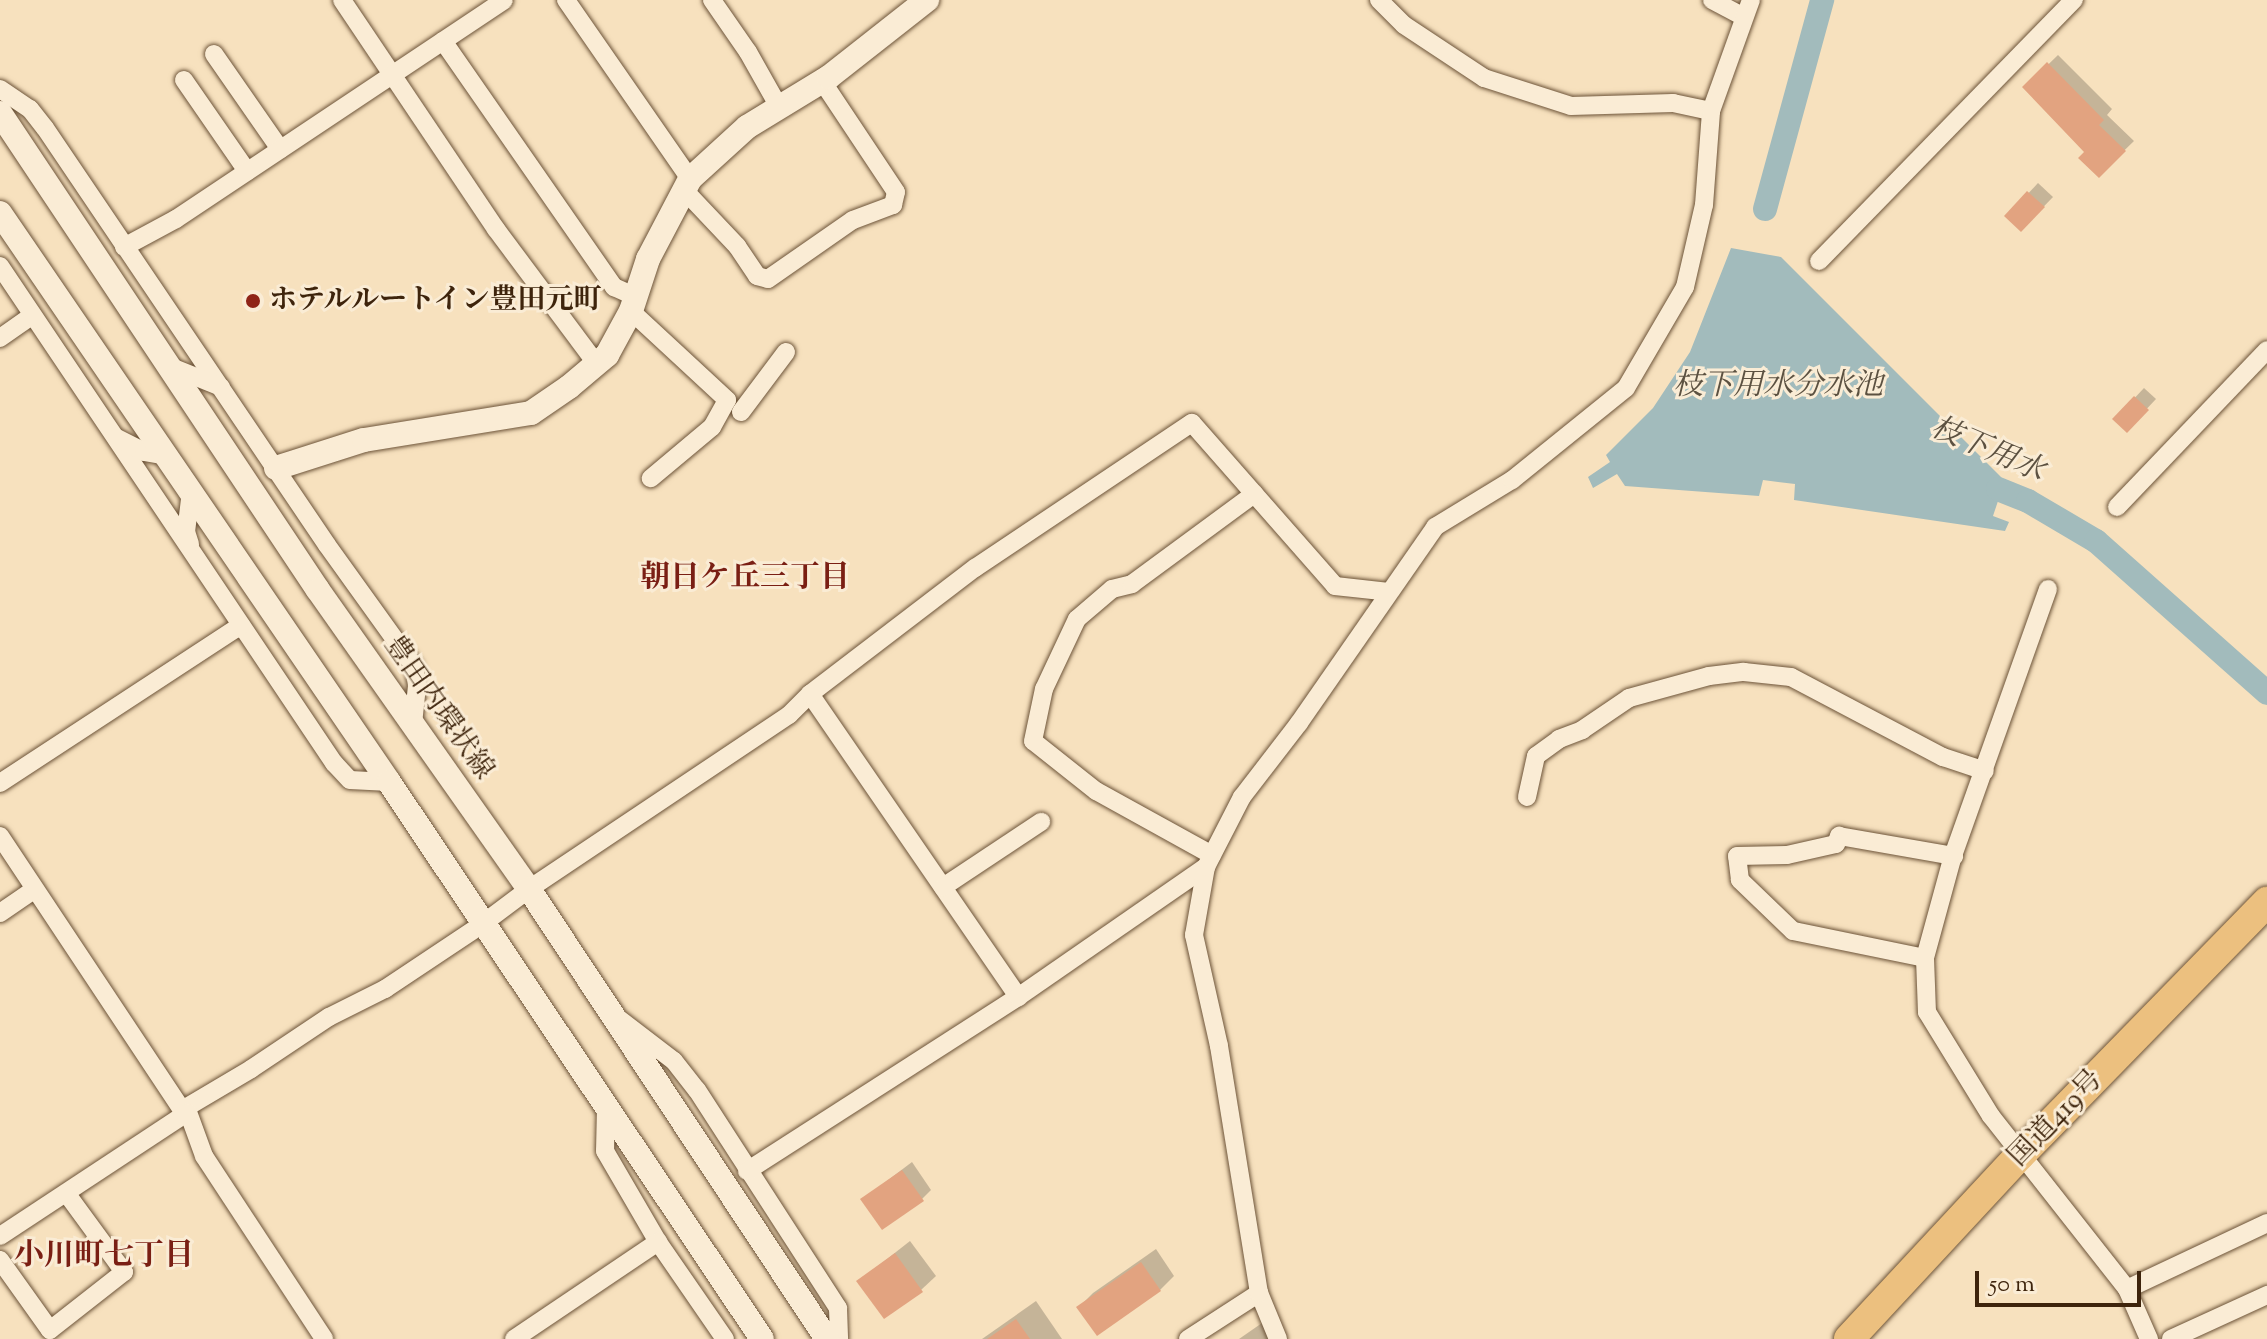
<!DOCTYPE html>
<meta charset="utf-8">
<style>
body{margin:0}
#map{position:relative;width:2267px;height:1339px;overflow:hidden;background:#f7e1be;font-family:"Sorts Mill Goudy","Noto Serif JP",serif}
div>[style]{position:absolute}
.water>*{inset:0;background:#a2bbbc}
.shadow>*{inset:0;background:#0003}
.canal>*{height:24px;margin:-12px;padding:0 12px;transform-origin:12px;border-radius:12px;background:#a2bbbc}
.building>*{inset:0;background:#e2a380}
.roads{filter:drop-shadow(0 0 2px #6c5338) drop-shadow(0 0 2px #6c5338)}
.minor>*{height:18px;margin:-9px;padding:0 9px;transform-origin:9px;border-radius:9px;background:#faecd5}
.tertiary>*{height:24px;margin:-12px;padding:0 12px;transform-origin:12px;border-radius:12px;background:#faecd5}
.trunk>*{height:30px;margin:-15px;padding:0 15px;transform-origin:15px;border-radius:15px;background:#ecc07f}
.dots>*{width:22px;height:22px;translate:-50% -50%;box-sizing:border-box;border:4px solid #faecd5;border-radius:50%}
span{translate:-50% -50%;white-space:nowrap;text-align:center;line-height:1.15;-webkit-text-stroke:6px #faecd5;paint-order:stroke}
.poi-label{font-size:28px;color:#3e240c;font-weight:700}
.left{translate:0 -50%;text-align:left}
.street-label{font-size:28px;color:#3e240c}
.water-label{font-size:30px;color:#5c5141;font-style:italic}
.neighbourhood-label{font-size:30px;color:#7a1f14;font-weight:700}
.scale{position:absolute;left:1975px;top:1271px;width:166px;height:36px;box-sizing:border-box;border:4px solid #3e240c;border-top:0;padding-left:10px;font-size:24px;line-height:28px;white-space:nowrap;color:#3e240c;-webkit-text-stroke:6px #faecd5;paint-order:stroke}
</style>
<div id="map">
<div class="water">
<i style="clip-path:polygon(1731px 248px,1781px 257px,2003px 479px,2002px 483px,2031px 493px,2026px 509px,1998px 501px,1993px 516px,2009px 522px,2005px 531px,1794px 500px,1795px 484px,1763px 480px,1759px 496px,1625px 486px,1617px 474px,1593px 488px,1588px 477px,1610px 462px,1606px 455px,1653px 408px,1690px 352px)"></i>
</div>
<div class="shadow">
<i style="clip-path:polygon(2058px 55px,2112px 109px,2107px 115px,2134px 141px,2099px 175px,2087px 152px,2025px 87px)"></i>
<i style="clip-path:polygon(2038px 183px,2053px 197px,2021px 230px,2007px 216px)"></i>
<i style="clip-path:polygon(2144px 388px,2156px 399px,2127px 430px,2115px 419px)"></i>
<i style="clip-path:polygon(912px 1162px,931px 1190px,922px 1199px,863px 1199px)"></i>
<i style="clip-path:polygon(910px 1241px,936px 1276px,921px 1290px,859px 1281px)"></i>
<i style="clip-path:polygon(1156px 1249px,1174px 1276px,1160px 1290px,1079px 1307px,1093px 1293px)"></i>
<i style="clip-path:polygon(1036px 1301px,1062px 1339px,982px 1339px)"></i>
<i style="clip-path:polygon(1262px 1323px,1273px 1339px,1239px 1339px)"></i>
</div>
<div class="canal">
<i style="left:1765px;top:209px;width:217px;rotate:-74.7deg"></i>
<i style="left:1998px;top:489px;width:32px;rotate:22deg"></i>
<i style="left:2028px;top:501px;width:79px;rotate:30.5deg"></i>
<i style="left:2096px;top:541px;width:229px;rotate:41.6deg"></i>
</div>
<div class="building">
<i style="clip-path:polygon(2047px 62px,2104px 120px,2099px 125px,2126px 151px,2099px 178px,2078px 158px,2084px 152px,2022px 87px)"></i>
<i style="clip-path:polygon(2027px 191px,2045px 207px,2021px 232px,2004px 216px)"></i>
<i style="clip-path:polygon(2134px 396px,2149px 410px,2127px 433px,2112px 419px)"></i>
<i style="clip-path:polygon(902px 1170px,924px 1201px,882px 1230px,860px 1199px)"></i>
<i style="clip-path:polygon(895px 1253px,923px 1292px,884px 1319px,856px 1281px)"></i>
<i style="clip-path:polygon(1141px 1262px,1161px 1291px,1097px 1336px,1076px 1307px)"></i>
<i style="clip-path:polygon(1016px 1319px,1030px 1339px,987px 1339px)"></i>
</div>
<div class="roads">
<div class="minor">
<i style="left:342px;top:0;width:276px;rotate:56.1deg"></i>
<i style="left:496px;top:229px;width:167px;rotate:53.3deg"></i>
<i style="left:566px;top:0;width:218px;rotate:55.3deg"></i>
<i style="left:712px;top:0;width:63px;rotate:55.3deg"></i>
<i style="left:748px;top:52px;width:63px;rotate:60.6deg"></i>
<i style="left:1379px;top:0;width:35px;rotate:45deg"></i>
<i style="left:1404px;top:25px;width:96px;rotate:33.5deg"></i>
<i style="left:1484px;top:78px;width:91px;rotate:17.8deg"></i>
<i style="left:1571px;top:106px;width:102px;rotate:-1.7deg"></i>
<i style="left:1673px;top:103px;width:39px;rotate:12deg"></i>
<i style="left:1712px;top:0;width:36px;rotate:28deg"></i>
<i style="left:443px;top:41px;width:300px;rotate:55.2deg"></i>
<i style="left:614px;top:287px;width:22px;rotate:24deg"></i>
<i style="left:214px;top:54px;width:116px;rotate:55.2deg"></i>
<i style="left:184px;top:80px;width:111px;rotate:55.3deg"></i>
<i style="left:0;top:89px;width:36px;rotate:34deg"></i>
<i style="left:30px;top:109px;width:24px;rotate:52deg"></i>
<i style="left:45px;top:128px;width:503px;rotate:55.93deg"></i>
<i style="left:327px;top:545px;width:149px;rotate:54.3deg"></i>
<i style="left:414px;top:666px;width:20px;rotate:81deg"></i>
<i style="left:417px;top:686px;width:38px;rotate:96deg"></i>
<i style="left:685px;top:191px;width:76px;rotate:46.6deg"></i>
<i style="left:737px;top:246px;width:36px;rotate:56deg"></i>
<i style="left:757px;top:276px;width:11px;rotate:15deg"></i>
<i style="left:768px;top:279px;width:103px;rotate:-34.8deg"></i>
<i style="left:853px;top:220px;width:43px;rotate:-20.6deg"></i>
<i style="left:893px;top:205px;width:13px;rotate:-77deg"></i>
<i style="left:896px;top:192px;width:133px;rotate:-123.7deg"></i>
<i style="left:124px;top:247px;width:59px;rotate:-28.3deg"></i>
<i style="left:176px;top:219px;width:394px;rotate:-33.7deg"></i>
<i style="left:1819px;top:261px;width:365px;rotate:-45.7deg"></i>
<i style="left:0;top:266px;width:599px;rotate:56.1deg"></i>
<i style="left:334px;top:763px;width:23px;rotate:47deg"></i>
<i style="left:350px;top:780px;width:39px;rotate:3deg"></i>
<i style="left:631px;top:311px;width:131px;rotate:42.8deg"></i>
<i style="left:727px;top:400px;width:31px;rotate:119deg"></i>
<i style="left:712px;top:427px;width:80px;rotate:140.1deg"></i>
<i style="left:0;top:338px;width:39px;rotate:-35deg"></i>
<i style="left:169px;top:366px;width:56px;rotate:22deg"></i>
<i style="left:741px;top:412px;width:75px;rotate:-53.1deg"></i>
<i style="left:117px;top:438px;width:30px;rotate:27deg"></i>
<i style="left:144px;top:452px;width:23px;rotate:10deg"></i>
<i style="left:2117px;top:507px;width:217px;rotate:-46.3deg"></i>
<i style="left:190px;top:544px;width:13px;rotate:-108deg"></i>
<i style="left:186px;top:532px;width:39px;rotate:-83deg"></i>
<i style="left:2048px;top:589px;width:287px;rotate:109.6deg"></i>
<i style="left:1952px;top:859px;width:103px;rotate:105.3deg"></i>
<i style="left:1925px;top:958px;width:54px;rotate:87.9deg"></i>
<i style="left:1927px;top:1012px;width:122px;rotate:58.4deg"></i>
<i style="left:1991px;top:1116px;width:220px;rotate:51.8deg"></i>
<i style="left:2127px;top:1289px;width:55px;rotate:66.3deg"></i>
<i style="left:810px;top:694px;width:368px;rotate:55.5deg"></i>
<i style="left:0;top:783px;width:288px;rotate:-33.2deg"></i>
<i style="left:1527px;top:797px;width:42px;rotate:-77.6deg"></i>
<i style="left:1536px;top:756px;width:29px;rotate:-36deg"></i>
<i style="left:1559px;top:739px;width:25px;rotate:-21deg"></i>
<i style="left:1582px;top:730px;width:57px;rotate:-34.2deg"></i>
<i style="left:1629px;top:698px;width:83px;rotate:-15.4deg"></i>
<i style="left:1709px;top:676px;width:35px;rotate:-7deg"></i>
<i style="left:1744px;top:672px;width:47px;rotate:6.1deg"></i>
<i style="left:1791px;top:677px;width:172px;rotate:27.8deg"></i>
<i style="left:1943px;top:757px;width:44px;rotate:18.4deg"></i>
<i style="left:0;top:836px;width:329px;rotate:56.4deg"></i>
<i style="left:182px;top:1110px;width:6px;rotate:18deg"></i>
<i style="left:1212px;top:855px;width:132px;rotate:-151.1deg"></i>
<i style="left:1096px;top:791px;width:80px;rotate:-141.6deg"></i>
<i style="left:1033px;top:741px;width:53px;rotate:-78.1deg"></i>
<i style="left:1044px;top:689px;width:77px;rotate:-64.8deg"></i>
<i style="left:1077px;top:619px;width:46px;rotate:-40.6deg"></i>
<i style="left:1112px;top:589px;width:21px;rotate:-14deg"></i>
<i style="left:1132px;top:584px;width:152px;rotate:-36.4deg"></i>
<i style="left:943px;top:887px;width:118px;rotate:-33.6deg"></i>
<i style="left:0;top:913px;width:42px;rotate:-34.4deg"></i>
<i style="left:1925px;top:958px;width:135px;rotate:-168.4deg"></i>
<i style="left:1793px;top:931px;width:74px;rotate:-136.1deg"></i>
<i style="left:1740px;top:880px;width:24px;rotate:-97deg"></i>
<i style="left:1737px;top:856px;width:50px;rotate:-1.1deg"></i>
<i style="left:1787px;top:855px;width:50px;rotate:-12.7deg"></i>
<i style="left:1836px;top:844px;width:9px;rotate:-69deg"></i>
<i style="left:1839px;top:836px;width:117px;rotate:9.9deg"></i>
<i style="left:619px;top:1019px;width:69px;rotate:37.4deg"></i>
<i style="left:674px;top:1061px;width:37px;rotate:52deg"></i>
<i style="left:697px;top:1090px;width:260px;rotate:57.1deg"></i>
<i style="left:838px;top:1308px;width:31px;rotate:88deg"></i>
<i style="left:606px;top:1108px;width:43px;rotate:91.3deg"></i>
<i style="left:605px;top:1151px;width:105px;rotate:59.8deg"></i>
<i style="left:658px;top:1242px;width:118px;rotate:55.4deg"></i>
<i style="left:182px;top:1110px;width:80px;rotate:-30.7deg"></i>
<i style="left:251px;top:1069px;width:94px;rotate:-33.7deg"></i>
<i style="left:329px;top:1017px;width:63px;rotate:-26.6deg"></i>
<i style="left:385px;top:989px;width:115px;rotate:-33.7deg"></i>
<i style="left:481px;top:925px;width:60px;rotate:-36.9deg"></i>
<i style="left:529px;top:889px;width:313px;rotate:-33.8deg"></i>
<i style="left:789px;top:715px;width:30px;rotate:-45deg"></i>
<i style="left:810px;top:694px;width:208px;rotate:-37.4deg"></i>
<i style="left:975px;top:568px;width:261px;rotate:-33.8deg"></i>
<i style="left:1192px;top:423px;width:217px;rotate:48.7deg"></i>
<i style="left:1335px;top:586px;width:54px;rotate:6.3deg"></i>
<i style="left:188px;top:1112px;width:47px;rotate:70deg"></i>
<i style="left:204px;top:1156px;width:219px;rotate:56.7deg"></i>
<i style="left:747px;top:1171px;width:322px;rotate:-32.7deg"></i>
<i style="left:1018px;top:997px;width:229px;rotate:-34.7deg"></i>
<i style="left:0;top:1236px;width:225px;rotate:-33.4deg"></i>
<i style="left:0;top:1260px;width:86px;rotate:54.5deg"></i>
<i style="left:50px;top:1330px;width:94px;rotate:-38.1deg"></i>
<i style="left:124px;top:1272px;width:97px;rotate:-126.2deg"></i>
<i style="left:2127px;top:1289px;width:155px;rotate:-25.2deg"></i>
<i style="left:514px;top:1339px;width:174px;rotate:-34deg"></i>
<i style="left:1188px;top:1339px;width:85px;rotate:-32.9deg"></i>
<i style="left:1278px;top:1339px;width:50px;rotate:-112.4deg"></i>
<i style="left:1259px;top:1293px;width:250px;rotate:-99.2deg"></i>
<i style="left:1219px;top:1046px;width:114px;rotate:-102.7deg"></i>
<i style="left:1194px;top:935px;width:69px;rotate:-80deg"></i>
<i style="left:1206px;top:867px;width:79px;rotate:-62.8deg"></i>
<i style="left:1242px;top:797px;width:93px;rotate:-52.4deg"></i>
<i style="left:1299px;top:723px;width:239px;rotate:-55.2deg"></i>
<i style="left:1435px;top:527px;width:90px;rotate:-31.4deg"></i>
<i style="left:1512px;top:480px;width:146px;rotate:-38.9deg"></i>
<i style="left:1626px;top:388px;width:117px;rotate:-59.7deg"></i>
<i style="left:1685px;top:287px;width:84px;rotate:-77deg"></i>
<i style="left:1704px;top:205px;width:94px;rotate:-85.7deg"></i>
<i style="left:1711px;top:111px;width:118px;rotate:-70.2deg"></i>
<i style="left:2171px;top:1339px;width:106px;rotate:-24.6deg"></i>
</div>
<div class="tertiary">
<i style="left:0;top:113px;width:573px;rotate:56.31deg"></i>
<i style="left:318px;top:590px;width:366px;rotate:54.8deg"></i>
<i style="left:529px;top:889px;width:540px;rotate:56.49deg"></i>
<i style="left:0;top:213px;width:689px;rotate:55.64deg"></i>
<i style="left:389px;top:782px;width:670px;rotate:56.19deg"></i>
<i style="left:276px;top:468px;width:92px;rotate:-17.7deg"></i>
<i style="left:364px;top:440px;width:169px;rotate:-9.2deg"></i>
<i style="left:531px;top:413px;width:46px;rotate:-34.4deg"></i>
<i style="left:569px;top:387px;width:50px;rotate:-40.1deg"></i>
<i style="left:607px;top:355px;width:50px;rotate:-61.4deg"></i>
<i style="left:631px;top:311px;width:55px;rotate:-71.9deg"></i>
<i style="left:648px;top:259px;width:90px;rotate:-62.3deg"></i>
<i style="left:690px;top:179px;width:77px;rotate:-42.4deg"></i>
<i style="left:747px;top:127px;width:96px;rotate:-31.4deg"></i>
<i style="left:829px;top:77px;width:125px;rotate:-38.2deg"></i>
</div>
<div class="trunk">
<i style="left:1849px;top:1339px;width:251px;rotate:-47.1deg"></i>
<i style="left:2020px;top:1155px;width:354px;rotate:-45.7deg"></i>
</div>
</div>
<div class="dots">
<i style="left:253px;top:301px;background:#8f2418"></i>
</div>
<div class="poi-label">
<span class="left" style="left:269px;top:301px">ホテルルートイン豊田元町</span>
</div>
<div class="street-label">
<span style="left:438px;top:708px;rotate:55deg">豊田内環状線</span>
<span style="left:2056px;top:1119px;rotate:-46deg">国道419号</span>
</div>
<div class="water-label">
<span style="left:1778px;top:387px">枝下用水分水池</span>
<span style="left:1987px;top:451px;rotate:23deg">枝下用水</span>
</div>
<div class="neighbourhood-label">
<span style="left:745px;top:579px">朝日ケ丘三丁目</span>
<span style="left:104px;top:1257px">小川町七丁目</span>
</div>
<div class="scale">50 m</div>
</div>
